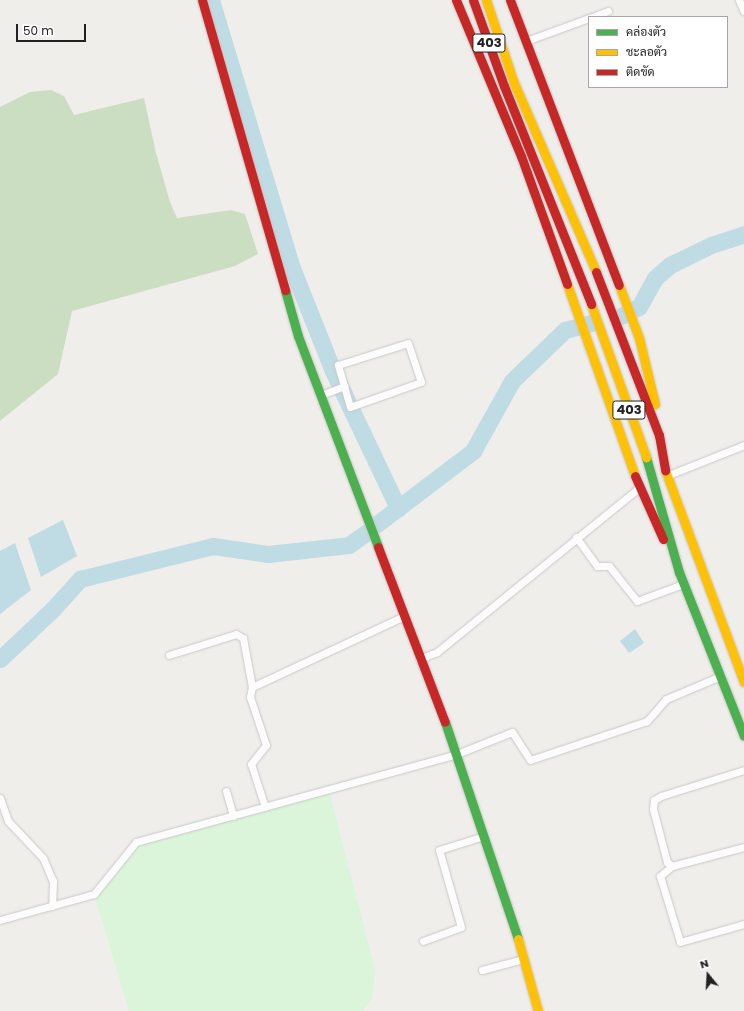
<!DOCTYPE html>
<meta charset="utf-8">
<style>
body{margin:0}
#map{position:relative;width:744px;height:1011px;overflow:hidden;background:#f0eeeb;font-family:Poppins,Sarabun,sans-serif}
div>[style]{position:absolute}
.forest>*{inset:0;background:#cbdec1}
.park>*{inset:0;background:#daf5da}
.water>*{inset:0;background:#bfdbe3}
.river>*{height:17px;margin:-8.5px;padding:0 8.5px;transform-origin:8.5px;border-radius:8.5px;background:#bfdbe3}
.roads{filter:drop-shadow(0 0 1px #c9c8c7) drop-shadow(0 0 1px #c9c8c7)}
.street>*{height:7px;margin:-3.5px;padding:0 3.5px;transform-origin:3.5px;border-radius:3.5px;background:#fdfcfc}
.fast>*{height:9px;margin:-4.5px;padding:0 4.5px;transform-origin:4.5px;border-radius:4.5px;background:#4caf50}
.slow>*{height:9px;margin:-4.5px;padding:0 4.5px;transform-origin:4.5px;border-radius:4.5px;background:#ffc107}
.jam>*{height:9px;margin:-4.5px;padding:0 4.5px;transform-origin:4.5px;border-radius:4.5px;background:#c62828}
span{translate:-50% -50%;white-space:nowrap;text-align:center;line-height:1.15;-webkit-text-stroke:3px #fff;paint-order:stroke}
.shield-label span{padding:1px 3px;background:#fff;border:1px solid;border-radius:3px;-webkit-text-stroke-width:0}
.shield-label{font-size:13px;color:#222;font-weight:700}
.legend{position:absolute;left:588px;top:16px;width:140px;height:72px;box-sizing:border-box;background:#fff;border:1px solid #a7a7a7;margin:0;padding:5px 7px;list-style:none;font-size:12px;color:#222}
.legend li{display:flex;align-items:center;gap:8px;height:20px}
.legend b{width:20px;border:1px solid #a7a7a7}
.north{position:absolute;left:688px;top:955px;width:40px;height:40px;-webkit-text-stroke:3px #fff;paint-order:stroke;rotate:342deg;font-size:11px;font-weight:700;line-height:16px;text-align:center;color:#222}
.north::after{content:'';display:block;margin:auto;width:14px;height:18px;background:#222;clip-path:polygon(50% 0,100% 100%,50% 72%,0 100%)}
.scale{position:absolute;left:16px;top:24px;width:70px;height:18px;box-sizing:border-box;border:2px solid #222;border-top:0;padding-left:5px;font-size:12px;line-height:14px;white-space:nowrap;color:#222;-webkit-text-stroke:3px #fff;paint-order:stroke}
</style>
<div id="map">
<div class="forest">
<i style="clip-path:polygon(51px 90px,64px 96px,74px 115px,144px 98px,156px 153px,170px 202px,177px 218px,231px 210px,245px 214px,258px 254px,235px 266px,72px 311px,58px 374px,0 421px,0 107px,30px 92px)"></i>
</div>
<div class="park">
<i style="clip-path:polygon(329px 790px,375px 970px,372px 999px,363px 1011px,129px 1011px,94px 894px,136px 842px)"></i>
</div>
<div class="water">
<i style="clip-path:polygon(63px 520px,77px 556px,41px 577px,28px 538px)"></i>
<i style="clip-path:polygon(15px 543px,31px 590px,0 614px,0 551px)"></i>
<i style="clip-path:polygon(635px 629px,644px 643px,629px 653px,620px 641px)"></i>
</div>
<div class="river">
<i style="left:211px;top:0;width:280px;rotate:73.2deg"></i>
<i style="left:292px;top:268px;width:111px;rotate:68.3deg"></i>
<i style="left:333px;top:371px;width:152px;rotate:64.6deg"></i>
<i style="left:621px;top:316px;width:20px;rotate:-27deg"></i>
<i style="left:639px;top:307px;width:33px;rotate:-61deg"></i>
<i style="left:655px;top:278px;width:20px;rotate:-41deg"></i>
<i style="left:670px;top:265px;width:46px;rotate:-26deg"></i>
<i style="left:711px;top:245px;width:35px;rotate:-18deg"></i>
<i style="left:377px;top:524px;width:121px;rotate:-37.2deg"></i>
<i style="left:473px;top:451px;width:80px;rotate:-60.9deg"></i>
<i style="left:512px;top:381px;width:74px;rotate:-43.9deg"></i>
<i style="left:565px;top:330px;width:28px;rotate:-15deg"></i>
<i style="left:0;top:659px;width:71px;rotate:-43.3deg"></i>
<i style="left:52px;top:610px;width:42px;rotate:-47.9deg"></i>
<i style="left:80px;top:579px;width:137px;rotate:-13.9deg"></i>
<i style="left:213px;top:546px;width:56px;rotate:8.3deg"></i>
<i style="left:268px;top:554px;width:81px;rotate:-6.3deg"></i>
<i style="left:349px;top:545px;width:22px;rotate:-36deg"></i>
</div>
<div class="roads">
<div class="street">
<i style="left:739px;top:0;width:12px;rotate:66deg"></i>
<i style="left:592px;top:17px;width:17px;rotate:-21deg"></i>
<i style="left:526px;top:41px;width:67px;rotate:-20.1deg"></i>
<i style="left:408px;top:343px;width:41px;rotate:71.6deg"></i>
<i style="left:421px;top:382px;width:75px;rotate:160.6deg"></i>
<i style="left:350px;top:407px;width:44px;rotate:-105.9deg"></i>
<i style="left:338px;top:365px;width:73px;rotate:-17.4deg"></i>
<i style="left:321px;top:395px;width:25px;rotate:-21deg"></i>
<i style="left:666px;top:476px;width:84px;rotate:-21.7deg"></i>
<i style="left:576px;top:537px;width:36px;rotate:54deg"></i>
<i style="left:597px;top:566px;width:12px"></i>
<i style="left:609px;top:566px;width:45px;rotate:51.3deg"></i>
<i style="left:637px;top:601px;width:49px;rotate:-20.3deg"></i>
<i style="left:169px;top:655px;width:70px;rotate:-17.4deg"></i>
<i style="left:236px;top:634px;width:8px;rotate:30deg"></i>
<i style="left:243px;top:638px;width:50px;rotate:79.6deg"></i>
<i style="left:419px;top:659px;width:19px;rotate:-21deg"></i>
<i style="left:437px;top:652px;width:260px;rotate:-39.1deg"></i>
<i style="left:744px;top:770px;width:87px;rotate:162.6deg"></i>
<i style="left:661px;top:796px;width:8px;rotate:150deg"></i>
<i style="left:654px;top:800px;width:9px;rotate:96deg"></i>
<i style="left:653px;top:809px;width:55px;rotate:75.2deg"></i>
<i style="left:667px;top:862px;width:6px;rotate:39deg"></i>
<i style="left:672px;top:866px;width:74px;rotate:-14.8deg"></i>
<i style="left:226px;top:791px;width:26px;rotate:74deg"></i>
<i style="left:0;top:798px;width:24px;rotate:71deg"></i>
<i style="left:8px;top:821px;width:51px;rotate:46.6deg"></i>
<i style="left:43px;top:858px;width:25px;rotate:67deg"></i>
<i style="left:53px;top:881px;width:25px;rotate:92deg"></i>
<i style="left:265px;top:807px;width:45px;rotate:-108deg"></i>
<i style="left:251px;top:764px;width:24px;rotate:-52deg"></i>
<i style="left:266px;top:745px;width:51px;rotate:-108.4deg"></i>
<i style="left:250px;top:697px;width:10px;rotate:-79deg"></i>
<i style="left:252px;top:687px;width:168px;rotate:-25deg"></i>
<i style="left:672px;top:866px;width:16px;rotate:140deg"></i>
<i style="left:660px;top:876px;width:69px;rotate:73.1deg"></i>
<i style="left:680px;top:942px;width:66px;rotate:-15.7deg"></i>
<i style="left:0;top:920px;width:98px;rotate:-15.5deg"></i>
<i style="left:94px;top:894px;width:67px;rotate:-51.1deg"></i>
<i style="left:136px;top:842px;width:333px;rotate:-15.3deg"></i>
<i style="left:457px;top:754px;width:59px;rotate:-21.8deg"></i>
<i style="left:512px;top:732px;width:33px;rotate:57deg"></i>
<i style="left:530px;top:760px;width:123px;rotate:-18.4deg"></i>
<i style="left:647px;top:721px;width:29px;rotate:-49deg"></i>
<i style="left:666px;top:699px;width:60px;rotate:-22.7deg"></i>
<i style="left:423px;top:941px;width:40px;rotate:-20.2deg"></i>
<i style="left:461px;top:927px;width:80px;rotate:-105.9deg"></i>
<i style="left:439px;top:850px;width:47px;rotate:-17.3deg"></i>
<i style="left:482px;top:970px;width:42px;rotate:-15deg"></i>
</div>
<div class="fast">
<i style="left:285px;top:290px;width:48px;rotate:74.2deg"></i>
<i style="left:298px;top:336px;width:226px;rotate:69.2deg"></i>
<i style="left:646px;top:457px;width:120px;rotate:74deg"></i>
<i style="left:679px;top:572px;width:176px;rotate:68.4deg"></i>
<i style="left:445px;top:722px;width:229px;rotate:71.4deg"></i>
</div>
<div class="slow">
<i style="left:486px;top:0;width:88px;rotate:71.4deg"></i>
<i style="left:514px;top:83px;width:206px;rotate:66.5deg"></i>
<i style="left:567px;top:284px;width:204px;rotate:70.5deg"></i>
<i style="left:619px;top:285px;width:57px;rotate:69.3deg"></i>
<i style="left:639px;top:338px;width:68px;rotate:76.4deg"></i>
<i style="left:591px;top:304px;width:163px;rotate:70.2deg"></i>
<i style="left:665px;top:470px;width:226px;rotate:69.6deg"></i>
<i style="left:518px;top:939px;width:75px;rotate:74.5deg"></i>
</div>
<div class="jam">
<i style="left:202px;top:0;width:302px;rotate:74deg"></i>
<i style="left:456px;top:0;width:169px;rotate:67.4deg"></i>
<i style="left:521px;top:156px;width:136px;rotate:70.2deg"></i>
<i style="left:473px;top:0;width:91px;rotate:70.2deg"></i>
<i style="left:504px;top:86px;width:235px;rotate:68.2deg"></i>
<i style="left:510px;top:0;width:305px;rotate:69.1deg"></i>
<i style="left:596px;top:272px;width:175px;rotate:68.9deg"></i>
<i style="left:659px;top:435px;width:36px;rotate:80deg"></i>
<i style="left:635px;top:476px;width:69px;rotate:66deg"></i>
<i style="left:378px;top:547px;width:187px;rotate:69.1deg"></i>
</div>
</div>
<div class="shield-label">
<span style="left:489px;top:43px">403</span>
<span style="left:629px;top:410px">403</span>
</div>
<ul class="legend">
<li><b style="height:5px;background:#4caf50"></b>คล่องตัว</li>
<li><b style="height:5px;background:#ffc107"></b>ชะลอตัว</li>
<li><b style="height:5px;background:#c62828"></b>ติดขัด</li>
</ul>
<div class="north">N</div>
<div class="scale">50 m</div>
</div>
